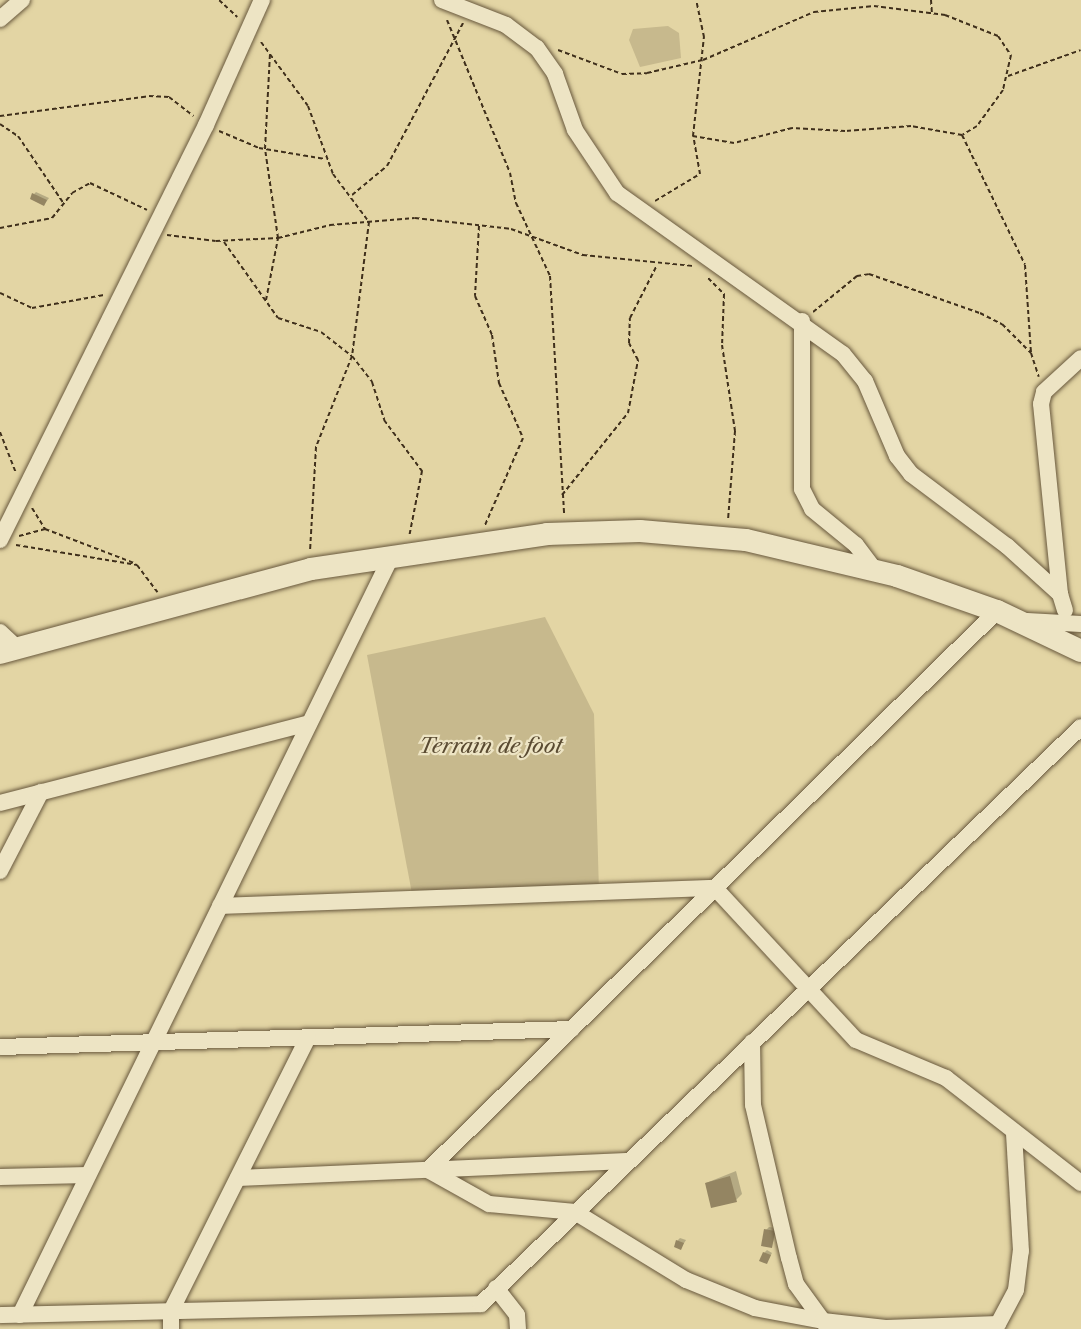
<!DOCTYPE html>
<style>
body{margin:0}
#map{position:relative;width:1081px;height:1329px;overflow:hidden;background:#e3d5a4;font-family:"Libre Caslon Text",serif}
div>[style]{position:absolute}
.green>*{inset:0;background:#c7b98d}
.shadow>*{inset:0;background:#0003}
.building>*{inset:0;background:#948562}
.path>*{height:2px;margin-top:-1px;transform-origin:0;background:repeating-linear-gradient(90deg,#3f2f1b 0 4.5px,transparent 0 7.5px)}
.roads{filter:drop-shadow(0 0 2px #68583d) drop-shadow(0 0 2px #68583d)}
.minor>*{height:16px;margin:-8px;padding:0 8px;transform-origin:8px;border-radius:8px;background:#ede4c4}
.secondary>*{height:22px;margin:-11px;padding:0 11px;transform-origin:11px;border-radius:11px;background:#ede4c4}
span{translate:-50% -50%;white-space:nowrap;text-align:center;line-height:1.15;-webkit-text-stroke:4.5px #ede4c4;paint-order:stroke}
.park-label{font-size:21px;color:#5a4b32;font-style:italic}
</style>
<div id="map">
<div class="green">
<i style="clip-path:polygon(668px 26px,679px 33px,681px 58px,640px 67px,629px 40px,633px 29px)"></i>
<i style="clip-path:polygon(545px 617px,594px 714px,599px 892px,413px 899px,367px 655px)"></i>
</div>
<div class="shadow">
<i style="clip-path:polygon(36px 192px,49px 198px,44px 205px,34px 194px)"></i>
<i style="clip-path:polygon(736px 1171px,742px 1194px,736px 1200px,706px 1183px)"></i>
<i style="clip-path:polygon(769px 1227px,777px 1228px,772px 1246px,766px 1230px)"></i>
<i style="clip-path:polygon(680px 1238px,686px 1240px,681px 1248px,677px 1241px)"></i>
<i style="clip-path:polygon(767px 1250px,772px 1253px,767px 1262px,764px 1253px)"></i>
</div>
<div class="building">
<i style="clip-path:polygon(32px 193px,47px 200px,44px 206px,30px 199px)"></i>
<i style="clip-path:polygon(730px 1176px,737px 1202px,711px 1208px,705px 1183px)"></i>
<i style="clip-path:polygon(764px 1229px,775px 1231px,772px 1248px,761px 1246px)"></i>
<i style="clip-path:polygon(676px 1240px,684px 1243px,681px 1250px,674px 1247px)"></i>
<i style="clip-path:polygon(763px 1252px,771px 1255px,767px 1264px,759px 1261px)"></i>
</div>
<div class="path">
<i style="left:219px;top:0;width:25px;rotate:43deg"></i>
<i style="left:931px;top:0;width:13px;rotate:86deg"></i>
<i style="left:447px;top:20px;width:165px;rotate:67.6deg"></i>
<i style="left:510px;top:173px;width:31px;rotate:79deg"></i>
<i style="left:516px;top:203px;width:81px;rotate:65deg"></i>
<i style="left:550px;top:276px;width:239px;rotate:86.6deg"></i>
<i style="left:261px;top:42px;width:79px;rotate:53.7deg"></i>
<i style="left:308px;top:106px;width:72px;rotate:69.8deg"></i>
<i style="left:333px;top:174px;width:60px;rotate:53.1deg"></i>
<i style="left:369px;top:222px;width:135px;rotate:97.2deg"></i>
<i style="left:352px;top:356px;width:98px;rotate:111.6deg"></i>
<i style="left:316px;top:447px;width:104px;rotate:93.3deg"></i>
<i style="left:558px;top:50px;width:68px;rotate:20.6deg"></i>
<i style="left:622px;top:74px;width:25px;rotate:-2deg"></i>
<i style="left:647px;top:73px;width:57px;rotate:-13.1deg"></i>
<i style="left:703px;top:60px;width:121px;rotate:-23.4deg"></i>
<i style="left:814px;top:12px;width:60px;rotate:-5.7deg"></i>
<i style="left:874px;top:6px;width:72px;rotate:7.2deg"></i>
<i style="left:945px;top:15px;width:57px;rotate:21.6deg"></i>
<i style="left:998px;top:36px;width:23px;rotate:56deg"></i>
<i style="left:1011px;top:55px;width:36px;rotate:103deg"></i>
<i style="left:1003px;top:90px;width:44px;rotate:125.8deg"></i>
<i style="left:977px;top:126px;width:17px;rotate:149deg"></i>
<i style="left:962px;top:135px;width:52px;rotate:-170deg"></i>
<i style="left:911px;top:126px;width:66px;rotate:175.7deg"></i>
<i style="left:845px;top:131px;width:53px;rotate:-176.8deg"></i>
<i style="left:792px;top:128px;width:60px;rotate:165.5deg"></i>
<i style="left:734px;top:143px;width:42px;rotate:-170.3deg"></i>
<i style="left:1008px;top:76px;width:77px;rotate:-19.6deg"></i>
<i style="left:0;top:116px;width:150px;rotate:-7.6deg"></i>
<i style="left:149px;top:96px;width:20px;rotate:3deg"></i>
<i style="left:169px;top:97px;width:31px;rotate:38deg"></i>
<i style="left:0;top:124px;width:22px;rotate:34deg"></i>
<i style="left:18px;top:136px;width:82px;rotate:55.9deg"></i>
<i style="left:219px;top:131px;width:43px;rotate:23deg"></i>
<i style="left:259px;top:148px;width:67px;rotate:9.5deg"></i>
<i style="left:962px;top:135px;width:144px;rotate:64.1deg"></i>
<i style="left:1025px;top:265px;width:88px;rotate:86.1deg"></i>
<i style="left:1031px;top:353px;width:25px;rotate:72deg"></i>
<i style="left:352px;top:195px;width:45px;rotate:-39.6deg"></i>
<i style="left:387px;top:166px;width:162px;rotate:-62deg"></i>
<i style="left:655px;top:201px;width:52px;rotate:-31deg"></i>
<i style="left:700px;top:174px;width:39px;rotate:-100deg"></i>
<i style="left:693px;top:136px;width:100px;rotate:-83.7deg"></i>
<i style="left:704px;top:37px;width:38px;rotate:-102deg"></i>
<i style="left:479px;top:226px;width:70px;rotate:93.3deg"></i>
<i style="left:475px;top:296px;width:43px;rotate:66.4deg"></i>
<i style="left:492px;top:335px;width:49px;rotate:81.7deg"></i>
<i style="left:499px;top:383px;width:60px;rotate:66.4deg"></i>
<i style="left:523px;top:438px;width:95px;rotate:113.6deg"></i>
<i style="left:0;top:228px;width:53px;rotate:-10.9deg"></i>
<i style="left:52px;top:218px;width:32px;rotate:-51deg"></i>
<i style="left:72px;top:193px;width:21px;rotate:-29deg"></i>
<i style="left:90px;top:183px;width:63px;rotate:25.3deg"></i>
<i style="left:167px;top:235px;width:49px;rotate:7deg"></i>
<i style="left:216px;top:241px;width:62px;rotate:-2.8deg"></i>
<i style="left:278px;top:238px;width:54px;rotate:-14deg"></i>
<i style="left:330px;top:225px;width:85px;rotate:-4.7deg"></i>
<i style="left:415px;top:218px;width:97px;rotate:6.5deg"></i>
<i style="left:511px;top:229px;width:77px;rotate:19.9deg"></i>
<i style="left:583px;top:255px;width:112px;rotate:5.7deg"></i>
<i style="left:224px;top:242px;width:93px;rotate:54.6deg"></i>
<i style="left:278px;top:318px;width:45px;rotate:18deg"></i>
<i style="left:321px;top:332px;width:39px;rotate:38deg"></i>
<i style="left:352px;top:356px;width:33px;rotate:52deg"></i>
<i style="left:372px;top:382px;width:40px;rotate:72deg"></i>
<i style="left:384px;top:420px;width:64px;rotate:53.3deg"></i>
<i style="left:422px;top:471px;width:67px;rotate:101.1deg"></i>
<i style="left:708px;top:278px;width:23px;rotate:45deg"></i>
<i style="left:724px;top:294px;width:51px;rotate:92.2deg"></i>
<i style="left:722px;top:345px;width:87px;rotate:81.4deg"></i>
<i style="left:735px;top:431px;width:88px;rotate:94.5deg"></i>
<i style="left:0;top:293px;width:35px;rotate:25deg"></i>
<i style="left:32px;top:308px;width:73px;rotate:-10.2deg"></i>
<i style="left:266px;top:300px;width:63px;rotate:-79deg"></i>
<i style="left:278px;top:238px;width:90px;rotate:-98.3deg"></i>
<i style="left:265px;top:149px;width:96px;rotate:-87deg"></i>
<i style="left:813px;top:312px;width:57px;rotate:-39.3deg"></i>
<i style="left:857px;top:276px;width:12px;rotate:-9deg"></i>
<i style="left:869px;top:274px;width:118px;rotate:19.4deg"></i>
<i style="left:980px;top:313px;width:25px;rotate:27deg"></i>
<i style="left:1002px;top:324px;width:41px;rotate:45deg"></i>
<i style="left:0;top:432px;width:44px;rotate:68.7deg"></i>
<i style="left:562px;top:495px;width:105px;rotate:-51.2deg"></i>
<i style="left:628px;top:413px;width:54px;rotate:-79.3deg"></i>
<i style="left:638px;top:360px;width:19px;rotate:-118deg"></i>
<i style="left:629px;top:343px;width:25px;rotate:-88deg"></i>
<i style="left:630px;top:318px;width:59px;rotate:-63deg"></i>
<i style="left:32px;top:508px;width:25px;rotate:58deg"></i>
<i style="left:19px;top:536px;width:27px;rotate:-15deg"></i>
<i style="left:45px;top:529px;width:95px;rotate:20.9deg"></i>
<i style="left:16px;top:545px;width:123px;rotate:9.4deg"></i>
<i style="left:137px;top:565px;width:34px;rotate:53deg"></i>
</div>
<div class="roads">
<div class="minor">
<i style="left:442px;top:0;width:69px;rotate:21.3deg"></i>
<i style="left:506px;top:25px;width:39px;rotate:37deg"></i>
<i style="left:537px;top:48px;width:32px;rotate:55deg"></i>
<i style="left:555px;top:74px;width:59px;rotate:70.3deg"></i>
<i style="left:575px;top:130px;width:76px;rotate:56.3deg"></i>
<i style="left:617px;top:193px;width:277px;rotate:35.5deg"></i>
<i style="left:843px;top:354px;width:35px;rotate:51deg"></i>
<i style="left:865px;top:381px;width:82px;rotate:66.9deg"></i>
<i style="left:897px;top:456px;width:23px;rotate:52deg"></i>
<i style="left:911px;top:474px;width:120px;rotate:36.9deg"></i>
<i style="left:1007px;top:546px;width:72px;rotate:42.2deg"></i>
<i style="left:1060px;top:594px;width:17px;rotate:73deg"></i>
<i style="left:0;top:19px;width:29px;rotate:-41deg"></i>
<i style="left:802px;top:321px;width:168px;rotate:90deg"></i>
<i style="left:802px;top:489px;width:22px;rotate:63deg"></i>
<i style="left:812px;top:509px;width:57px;rotate:39.3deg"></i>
<i style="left:856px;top:545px;width:31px;rotate:53deg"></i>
<i style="left:0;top:540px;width:463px;rotate:-63.6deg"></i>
<i style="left:206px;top:125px;width:137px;rotate:-65.9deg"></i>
<i style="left:1060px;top:594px;width:191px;rotate:-95.7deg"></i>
<i style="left:1041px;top:404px;width:12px;rotate:-76deg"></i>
<i style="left:1044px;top:392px;width:50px;rotate:-42.6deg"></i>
<i style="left:1027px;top:621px;width:54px;rotate:3.2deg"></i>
<i style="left:0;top:632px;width:25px;rotate:43deg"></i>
<i style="left:0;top:803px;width:319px;rotate:-14.5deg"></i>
<i style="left:0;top:871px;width:89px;rotate:-62.6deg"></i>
<i style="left:220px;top:906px;width:495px;rotate:-2.1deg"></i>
<i style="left:715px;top:888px;width:207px;rotate:47.2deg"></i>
<i style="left:856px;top:1040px;width:98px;rotate:22.9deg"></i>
<i style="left:946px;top:1078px;width:171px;rotate:37.9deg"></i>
<i style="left:752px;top:1042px;width:63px;rotate:89.1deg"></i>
<i style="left:753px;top:1105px;width:157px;rotate:76.8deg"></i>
<i style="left:789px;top:1258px;width:27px;rotate:75deg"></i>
<i style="left:796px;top:1284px;width:46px;rotate:53.9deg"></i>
<i style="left:823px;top:1321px;width:69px;rotate:-169.2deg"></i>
<i style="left:755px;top:1308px;width:74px;rotate:-157.9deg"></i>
<i style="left:686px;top:1280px;width:130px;rotate:-148.5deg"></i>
<i style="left:575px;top:1212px;width:86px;rotate:-174.7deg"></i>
<i style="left:489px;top:1204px;width:70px;rotate:-150.9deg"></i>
<i style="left:428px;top:1170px;width:798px;rotate:-44.49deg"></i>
<i style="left:0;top:1047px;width:572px;rotate:-1.8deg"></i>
<i style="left:0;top:1177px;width:88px;rotate:-1.3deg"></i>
<i style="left:238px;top:1178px;width:389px;rotate:-2.5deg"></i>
<i style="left:496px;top:1288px;width:34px;rotate:52deg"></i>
<i style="left:517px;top:1315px;width:14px;rotate:86deg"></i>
<i style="left:0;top:1315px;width:481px;rotate:-1.3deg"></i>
<i style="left:481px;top:1304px;width:832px;rotate:-43.88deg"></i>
<i style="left:20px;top:1315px;width:844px;rotate:-63.92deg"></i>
<i style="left:828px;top:1328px;width:9px;rotate:-126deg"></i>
<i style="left:823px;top:1321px;width:63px;rotate:6.3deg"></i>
<i style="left:886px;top:1328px;width:112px;rotate:-2deg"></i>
<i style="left:998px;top:1324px;width:38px;rotate:-62deg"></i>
<i style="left:1016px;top:1290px;width:39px;rotate:-83deg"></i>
<i style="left:1021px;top:1251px;width:119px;rotate:-93.4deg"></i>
<i style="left:171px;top:1329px;width:18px;rotate:-90deg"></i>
<i style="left:171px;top:1311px;width:306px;rotate:-63.4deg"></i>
</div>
<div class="secondary">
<i style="left:0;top:653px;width:322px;rotate:-15.1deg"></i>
<i style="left:311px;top:569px;width:239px;rotate:-8.4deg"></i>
<i style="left:547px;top:534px;width:93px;rotate:-1.8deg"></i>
<i style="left:640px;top:531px;width:106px;rotate:4.9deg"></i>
<i style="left:746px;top:540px;width:155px;rotate:13.4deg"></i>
<i style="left:897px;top:576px;width:106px;rotate:19.3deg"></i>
<i style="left:997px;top:611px;width:93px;rotate:25.5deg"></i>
</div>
</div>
<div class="park-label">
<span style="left:491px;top:746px">Terrain de foot</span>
</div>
</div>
